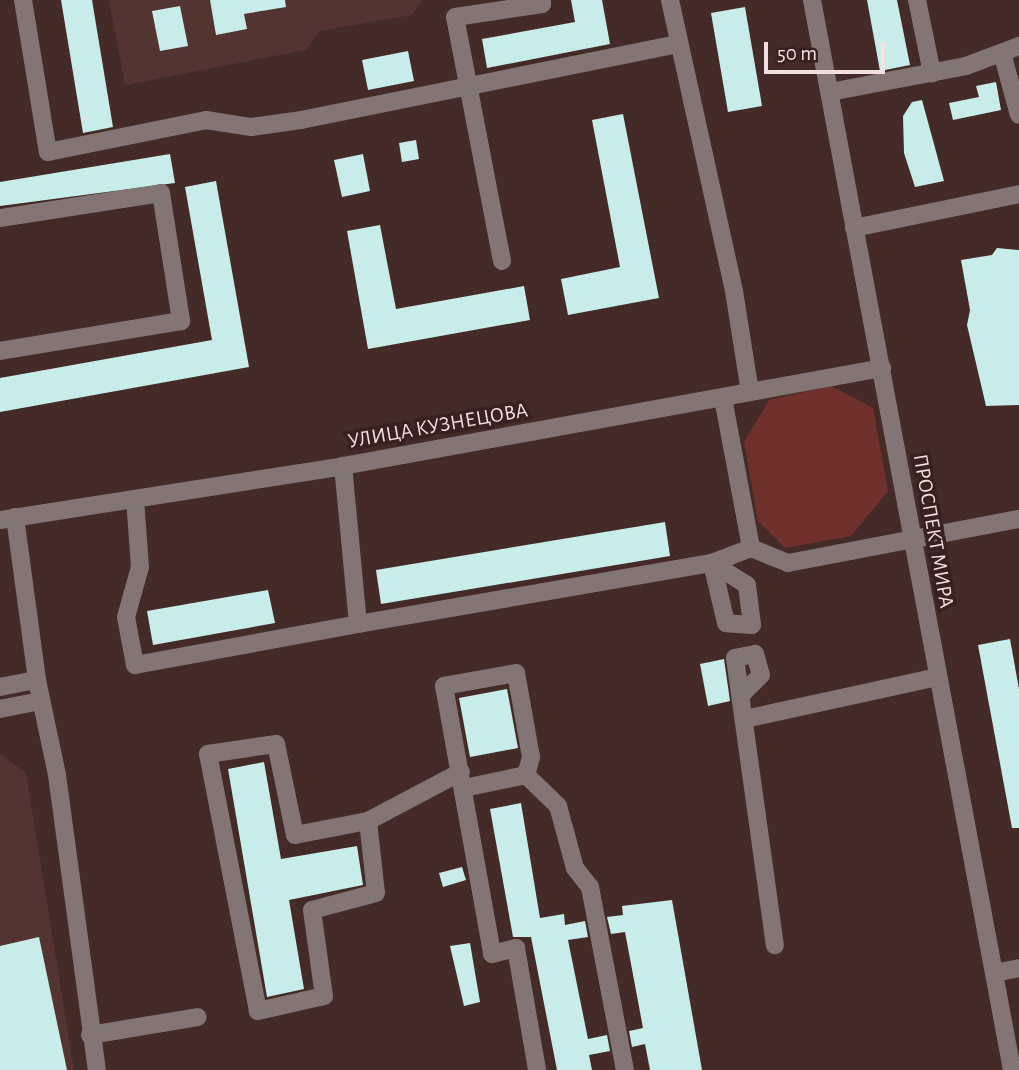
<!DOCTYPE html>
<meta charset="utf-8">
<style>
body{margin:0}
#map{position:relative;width:1019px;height:1070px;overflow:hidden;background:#442b28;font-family:"Alegreya Sans",sans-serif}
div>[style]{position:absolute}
.built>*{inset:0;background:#533431}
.green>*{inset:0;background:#70312c}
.building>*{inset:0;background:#c8ece9}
.minor>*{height:18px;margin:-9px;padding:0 9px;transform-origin:9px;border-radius:9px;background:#827573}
span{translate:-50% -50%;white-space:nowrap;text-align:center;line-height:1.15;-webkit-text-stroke:7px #39211f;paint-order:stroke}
.street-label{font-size:21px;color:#f2e1df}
.scale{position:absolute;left:764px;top:42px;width:121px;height:32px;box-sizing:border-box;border:4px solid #f2e1df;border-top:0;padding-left:9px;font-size:21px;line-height:24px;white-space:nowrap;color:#f2e1df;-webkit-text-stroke:5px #39211f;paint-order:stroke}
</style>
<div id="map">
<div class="built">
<i style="clip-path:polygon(109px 0,422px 0,412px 15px,319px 31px,306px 50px,125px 85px)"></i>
<i style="clip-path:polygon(0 754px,26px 773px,74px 1070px,0 1070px)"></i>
</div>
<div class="green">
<i style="clip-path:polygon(831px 386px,873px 408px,888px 491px,851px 536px,785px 548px,758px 521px,744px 442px,769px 400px)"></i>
</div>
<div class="building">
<i style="clip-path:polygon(61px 0,92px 0,113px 127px,83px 133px)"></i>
<i style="clip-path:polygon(210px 0,285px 0,286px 7px,244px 14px,247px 29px,216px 35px)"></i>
<i style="clip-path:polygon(571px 0,602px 0,610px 44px,487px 68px,482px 39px,575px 22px)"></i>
<i style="clip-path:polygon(867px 0,897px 0,910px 65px,880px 71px)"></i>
<i style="clip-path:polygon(180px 6px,188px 46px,160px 51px,152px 11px)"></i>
<i style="clip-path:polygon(745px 7px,762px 106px,728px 112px,711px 13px)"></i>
<i style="clip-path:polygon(408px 51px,414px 81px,368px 90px,362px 60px)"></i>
<i style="clip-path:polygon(996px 82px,1001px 110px,953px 120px,949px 103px,979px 97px,976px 86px)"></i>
<i style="clip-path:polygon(922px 100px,944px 181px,915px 187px,904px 153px,903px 116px,912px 102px)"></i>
<i style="clip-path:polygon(623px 114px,659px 298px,568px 315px,561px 279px,620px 267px,592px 120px)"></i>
<i style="clip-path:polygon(416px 140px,419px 159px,402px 162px,399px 143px)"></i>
<i style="clip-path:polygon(170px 154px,175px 183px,0 206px,0 182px)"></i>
<i style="clip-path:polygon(363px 154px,370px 191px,342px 197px,334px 160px)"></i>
<i style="clip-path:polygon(216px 181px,249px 367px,0 412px,0 378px,212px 340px,185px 187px)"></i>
<i style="clip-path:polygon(380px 225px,396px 309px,524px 286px,530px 320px,368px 349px,347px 231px)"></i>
<i style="clip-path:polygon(997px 248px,1019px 250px,1019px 405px,986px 406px,967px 325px,970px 310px,961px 260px,992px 255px)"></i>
<i style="clip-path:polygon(665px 522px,670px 556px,381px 604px,376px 570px)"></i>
<i style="clip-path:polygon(268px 590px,275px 623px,153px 645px,147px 611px)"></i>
<i style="clip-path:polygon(1010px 639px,1019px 689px,1019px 828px,1012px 828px,978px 645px)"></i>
<i style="clip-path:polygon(724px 659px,730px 701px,708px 706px,700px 664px)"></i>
<i style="clip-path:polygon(507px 689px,518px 748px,470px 757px,459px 698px)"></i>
<i style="clip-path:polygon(264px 762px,281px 859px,357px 846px,363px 885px,289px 900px,304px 989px,267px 997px,228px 769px)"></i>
<i style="clip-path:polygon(521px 803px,540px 918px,564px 914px,565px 925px,585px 921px,588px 937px,568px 940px,588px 1039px,607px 1035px,610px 1051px,589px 1055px,592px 1070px,557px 1070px,531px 937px,513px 937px,490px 809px)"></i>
<i style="clip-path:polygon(462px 867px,466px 880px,443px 887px,439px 873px)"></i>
<i style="clip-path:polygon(672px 900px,702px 1070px,650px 1070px,645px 1044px,632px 1047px,629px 1031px,643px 1028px,625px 932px,611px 934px,607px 917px,623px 915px,622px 906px)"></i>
<i style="clip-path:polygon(39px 937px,67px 1070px,0 1070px,0 946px)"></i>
<i style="clip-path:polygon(470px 943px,480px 1002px,464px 1006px,450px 946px)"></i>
</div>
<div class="minor">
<i style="left:23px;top:0;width:154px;rotate:80.7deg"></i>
<i style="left:48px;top:152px;width:161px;rotate:-11.4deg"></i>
<i style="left:206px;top:120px;width:46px;rotate:8.8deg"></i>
<i style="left:251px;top:127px;width:50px;rotate:-8deg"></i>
<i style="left:301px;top:120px;width:385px;rotate:-11.4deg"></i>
<i style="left:670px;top:0;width:298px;rotate:77.6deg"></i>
<i style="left:734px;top:291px;width:102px;rotate:81deg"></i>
<i style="left:812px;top:0;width:1089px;rotate:79.41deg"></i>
<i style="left:917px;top:0;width:75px;rotate:78.4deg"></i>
<i style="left:1002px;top:53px;width:64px;rotate:74.7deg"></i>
<i style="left:830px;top:92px;width:138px;rotate:-10.8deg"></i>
<i style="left:966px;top:66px;width:57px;rotate:-20.7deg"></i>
<i style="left:0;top:218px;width:163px;rotate:-8.8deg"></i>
<i style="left:161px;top:193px;width:130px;rotate:81.1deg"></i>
<i style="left:181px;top:321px;width:183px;rotate:170.6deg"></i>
<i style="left:854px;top:228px;width:168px;rotate:-11.6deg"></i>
<i style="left:502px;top:261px;width:248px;rotate:-100.9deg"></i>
<i style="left:455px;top:17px;width:88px;rotate:-8.5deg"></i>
<i style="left:542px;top:4px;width:4px;rotate:-90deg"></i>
<i style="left:723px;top:398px;width:153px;rotate:79.4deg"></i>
<i style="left:751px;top:548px;width:40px;rotate:22deg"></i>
<i style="left:788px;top:563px;width:235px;rotate:-10.8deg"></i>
<i style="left:135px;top:499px;width:68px;rotate:85.8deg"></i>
<i style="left:140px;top:567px;width:52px;rotate:105.6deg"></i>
<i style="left:126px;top:617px;width:49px;rotate:79.4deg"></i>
<i style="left:135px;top:665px;width:227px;rotate:-10.4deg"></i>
<i style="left:358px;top:624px;width:159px;rotate:-95.4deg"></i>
<i style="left:15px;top:517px;width:164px;rotate:82.3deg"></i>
<i style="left:0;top:520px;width:347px;rotate:-8.9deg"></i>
<i style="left:343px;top:466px;width:548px;rotate:-10.3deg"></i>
<i style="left:712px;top:563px;width:41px;rotate:32.2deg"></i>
<i style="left:747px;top:585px;width:40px;rotate:82.9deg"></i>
<i style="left:752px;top:625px;width:26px;rotate:-176deg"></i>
<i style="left:726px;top:623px;width:62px;rotate:-103.1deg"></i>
<i style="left:358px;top:624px;width:359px;rotate:-9.8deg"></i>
<i style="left:712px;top:563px;width:42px;rotate:-21deg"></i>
<i style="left:0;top:687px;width:38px;rotate:-11deg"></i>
<i style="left:37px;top:680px;width:97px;rotate:78.1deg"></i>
<i style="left:57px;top:775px;width:298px;rotate:82.3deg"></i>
<i style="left:741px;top:695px;width:28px;rotate:-45deg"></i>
<i style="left:761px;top:675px;width:22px;rotate:-106deg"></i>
<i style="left:755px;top:654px;width:20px;rotate:169deg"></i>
<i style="left:735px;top:658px;width:290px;rotate:82.1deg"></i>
<i style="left:0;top:709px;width:41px;rotate:-11.3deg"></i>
<i style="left:745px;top:719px;width:197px;rotate:-12.3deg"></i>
<i style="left:526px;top:775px;width:19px;rotate:-74deg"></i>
<i style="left:531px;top:757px;width:85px;rotate:-100.1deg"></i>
<i style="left:516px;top:673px;width:73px;rotate:169.8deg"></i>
<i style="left:444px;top:686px;width:272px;rotate:79.8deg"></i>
<i style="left:492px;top:954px;width:25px;rotate:-14deg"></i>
<i style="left:516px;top:948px;width:124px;rotate:80.2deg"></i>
<i style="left:464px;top:788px;width:63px;rotate:-11.8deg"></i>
<i style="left:526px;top:775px;width:45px;rotate:44.1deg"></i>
<i style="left:558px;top:806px;width:64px;rotate:74.7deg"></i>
<i style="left:575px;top:868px;width:24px;rotate:52deg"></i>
<i style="left:590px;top:887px;width:186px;rotate:79.2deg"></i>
<i style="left:368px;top:821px;width:72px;rotate:83.7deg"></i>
<i style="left:376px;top:893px;width:66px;rotate:165.1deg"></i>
<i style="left:312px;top:910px;width:87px;rotate:82.1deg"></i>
<i style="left:324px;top:996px;width:68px;rotate:167.2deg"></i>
<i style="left:258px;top:1011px;width:262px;rotate:-101deg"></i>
<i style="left:208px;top:754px;width:69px;rotate:-8.4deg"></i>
<i style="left:276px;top:744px;width:93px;rotate:78.2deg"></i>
<i style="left:295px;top:835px;width:74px;rotate:-10.9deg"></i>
<i style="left:368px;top:821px;width:105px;rotate:-27.8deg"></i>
<i style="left:994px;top:973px;width:25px;rotate:-11deg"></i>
<i style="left:90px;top:1035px;width:109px;rotate:-9.5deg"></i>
</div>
<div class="street-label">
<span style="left:438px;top:426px;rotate:-10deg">УЛИЦА КУЗНЕЦОВА</span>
<span style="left:933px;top:531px;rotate:80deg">ПРОСПЕКТ МИРА</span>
</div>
<div class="scale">50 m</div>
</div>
